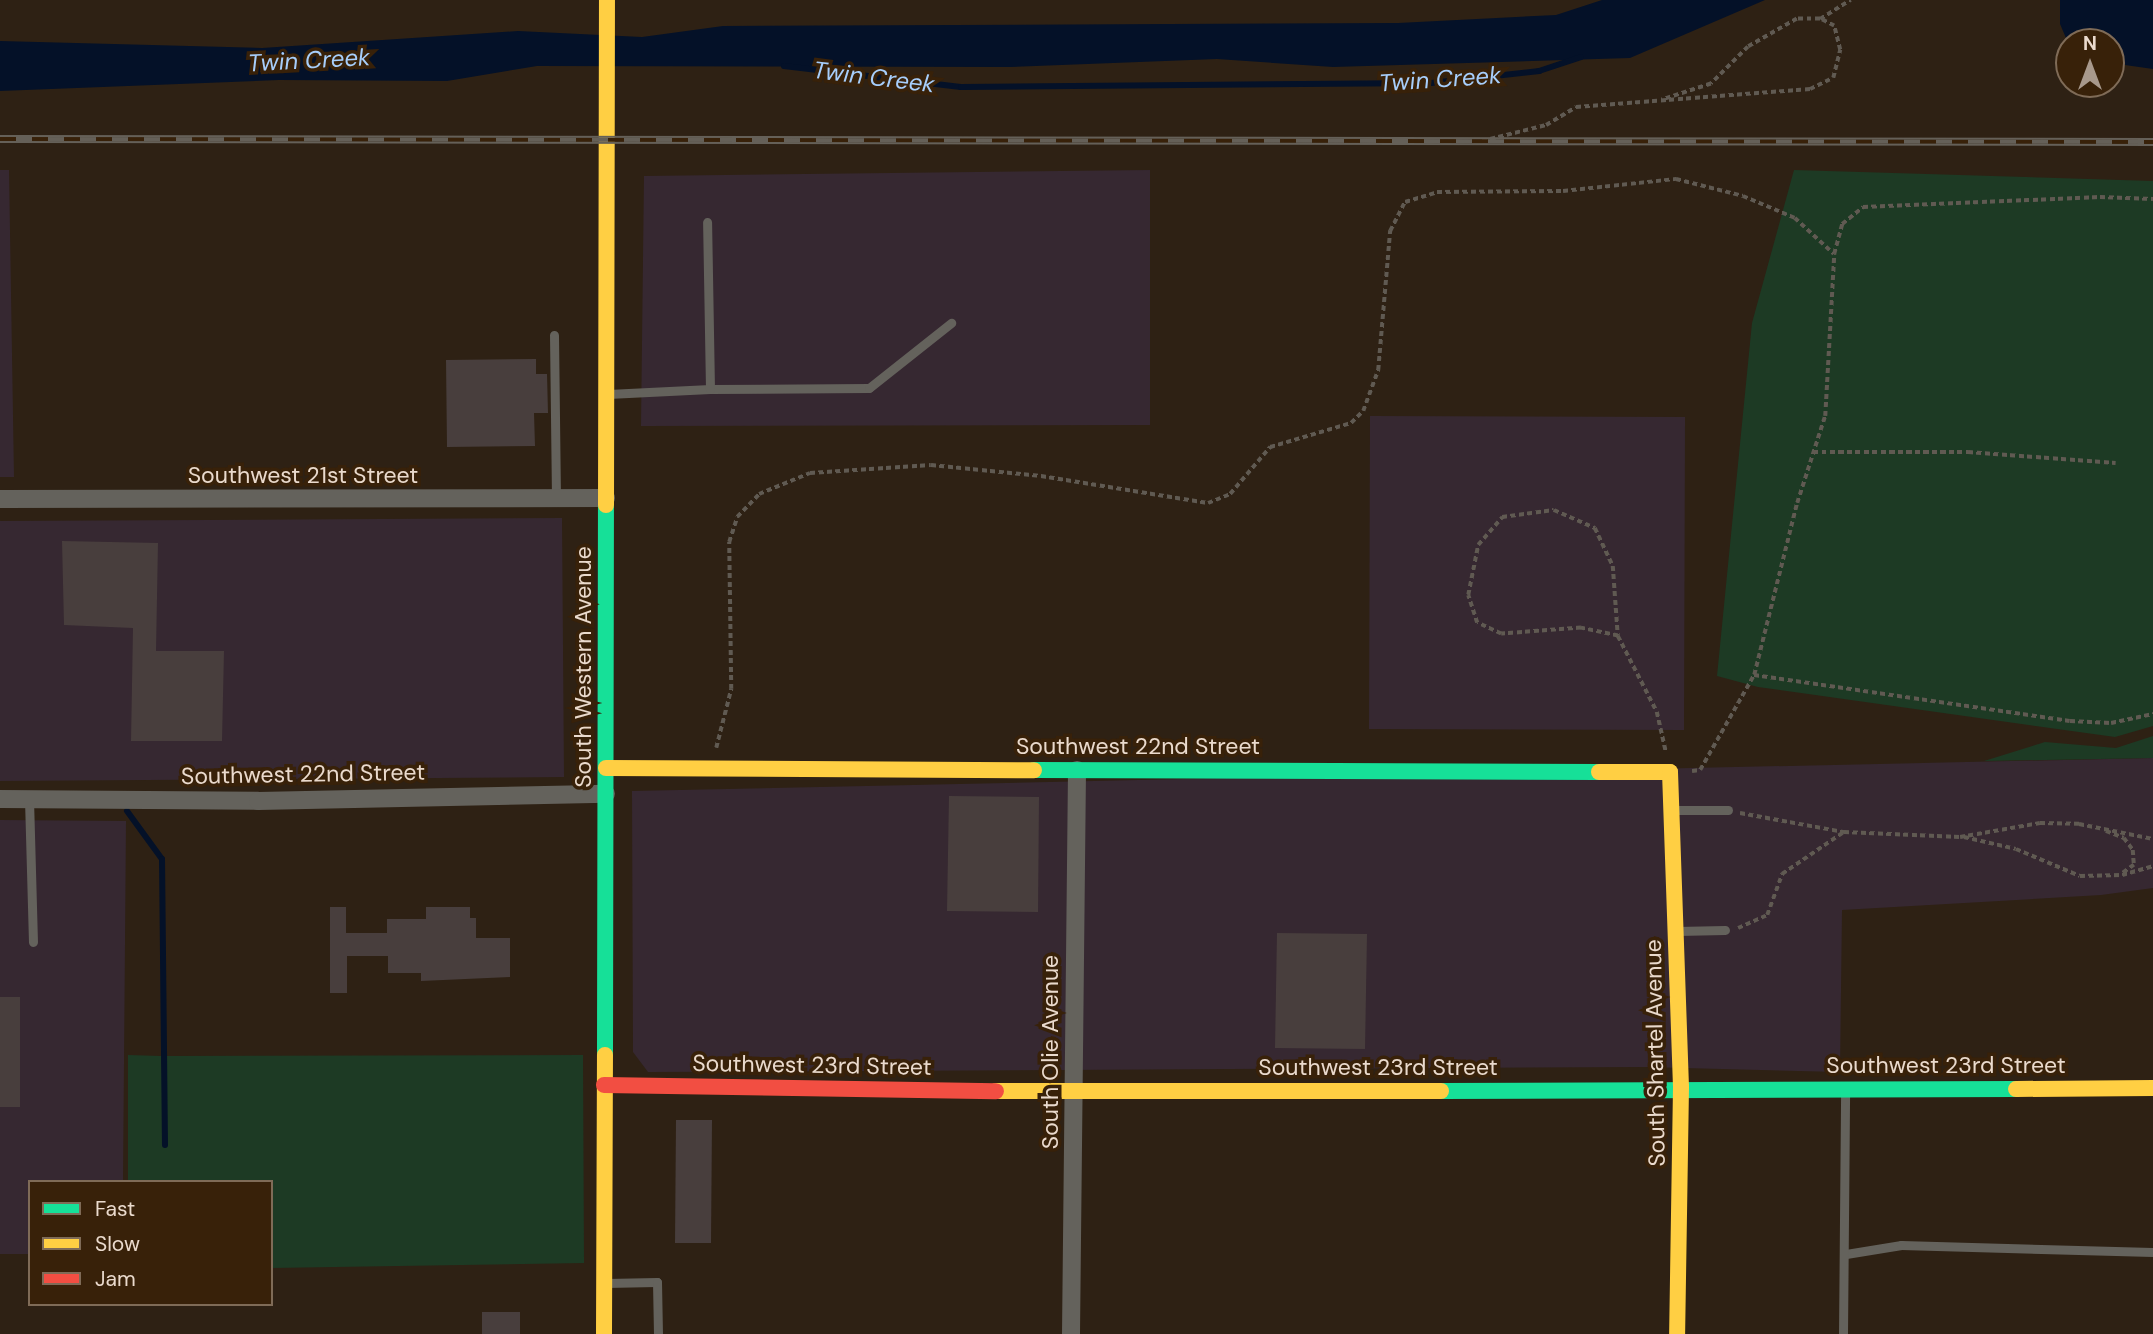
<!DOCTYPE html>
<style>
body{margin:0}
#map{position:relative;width:2153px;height:1334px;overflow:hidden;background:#2e2114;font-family:"DM Sans",sans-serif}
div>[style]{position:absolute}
.industrial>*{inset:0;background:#362831}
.green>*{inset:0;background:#1d3a24}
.water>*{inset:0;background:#041128}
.stream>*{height:6px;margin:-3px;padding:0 3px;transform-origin:3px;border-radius:3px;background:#041128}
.building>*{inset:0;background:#483e3d}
.path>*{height:3.5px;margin-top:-1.75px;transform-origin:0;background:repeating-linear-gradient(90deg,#605a52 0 5px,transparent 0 8.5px)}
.lane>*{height:9px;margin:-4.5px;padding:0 4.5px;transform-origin:4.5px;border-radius:4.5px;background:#64625c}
.street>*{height:18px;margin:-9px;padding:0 9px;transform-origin:9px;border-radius:9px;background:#64625c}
.fast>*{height:16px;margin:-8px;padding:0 8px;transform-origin:8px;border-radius:8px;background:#16e098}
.slow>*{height:16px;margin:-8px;padding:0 8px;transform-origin:8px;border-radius:8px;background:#ffcf43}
.jam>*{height:16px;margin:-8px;padding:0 8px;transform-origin:8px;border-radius:8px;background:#f24e42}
.rail>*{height:8px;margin-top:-4px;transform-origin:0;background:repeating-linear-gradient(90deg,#382109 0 16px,#656058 0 32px);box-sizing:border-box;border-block:2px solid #656058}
span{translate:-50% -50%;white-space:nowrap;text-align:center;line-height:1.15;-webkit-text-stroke:7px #382109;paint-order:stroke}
.street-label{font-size:23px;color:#eadacd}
.water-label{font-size:24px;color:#a7cefb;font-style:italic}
.legend{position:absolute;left:28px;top:1180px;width:245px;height:126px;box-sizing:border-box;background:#382109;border:2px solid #7f6b57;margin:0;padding:9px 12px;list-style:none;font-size:21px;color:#eadacd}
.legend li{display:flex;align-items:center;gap:14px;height:35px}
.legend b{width:35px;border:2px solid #7f6b57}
.north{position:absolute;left:2055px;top:28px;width:70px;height:70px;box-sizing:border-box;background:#382109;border:2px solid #7f6b57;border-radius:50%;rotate:0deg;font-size:19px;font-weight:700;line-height:28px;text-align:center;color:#eadacd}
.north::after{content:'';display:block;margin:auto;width:24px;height:32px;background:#a8998c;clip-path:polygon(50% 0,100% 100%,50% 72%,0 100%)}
</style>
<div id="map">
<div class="industrial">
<i style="clip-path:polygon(0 170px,9px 170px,14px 477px,0 477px)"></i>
<i style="clip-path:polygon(1150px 170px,1150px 425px,641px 426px,644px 176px)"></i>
<i style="clip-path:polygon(1370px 416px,1685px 417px,1684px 730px,1369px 729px)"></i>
<i style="clip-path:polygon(562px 518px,564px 777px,0 781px,0 521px)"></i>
<i style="clip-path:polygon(2153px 758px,2153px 888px,2101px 895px,1842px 910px,1840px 1072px,1645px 1067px,648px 1072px,633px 1052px,632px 791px)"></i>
<i style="clip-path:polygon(0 820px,126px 821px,123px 1182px,30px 1182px,30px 1254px,0 1254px)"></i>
</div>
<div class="green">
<i style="clip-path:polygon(1794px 170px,2153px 181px,2153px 726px,2115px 737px,1758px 687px,1717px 676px,1752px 323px)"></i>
<i style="clip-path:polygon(2153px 736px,2153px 758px,1984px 761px,2045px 742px,2116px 748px)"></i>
<i style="clip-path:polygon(128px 1055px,161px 1056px,166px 1145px,165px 1056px,583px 1055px,584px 1263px,271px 1268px,271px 1182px,128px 1182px)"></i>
</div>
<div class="water">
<i style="clip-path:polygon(1602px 0,1765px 0,1630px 58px,1333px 67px,1217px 59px,1010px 67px,537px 66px,447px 81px,279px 80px,0 91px,0 41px,262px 48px,518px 31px,642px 37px,723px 26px,1398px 23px,1556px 15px)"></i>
<i style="clip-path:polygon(2060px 0,2153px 0,2153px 69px,2111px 63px,2111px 42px,2069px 45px,2060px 24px)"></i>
</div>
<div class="stream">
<i style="left:784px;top:66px;width:178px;rotate:6.8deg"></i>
<i style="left:961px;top:87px;width:470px;rotate:-0.5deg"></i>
<i style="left:1431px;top:83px;width:109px;rotate:-6.3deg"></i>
<i style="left:1539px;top:71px;width:44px;rotate:-18.4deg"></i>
<i style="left:127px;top:811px;width:59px;rotate:53.9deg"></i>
<i style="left:162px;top:859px;width:286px;rotate:89.4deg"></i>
</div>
<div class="building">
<i style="clip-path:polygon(536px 359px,536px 374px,547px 374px,548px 413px,534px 413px,535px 446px,447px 447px,446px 360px)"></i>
<i style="clip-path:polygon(62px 541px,158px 543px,156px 651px,224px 651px,222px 741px,131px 741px,133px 628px,64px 625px)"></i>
<i style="clip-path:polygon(949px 796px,1039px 797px,1038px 912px,947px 911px)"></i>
<i style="clip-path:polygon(330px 907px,346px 907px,346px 933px,387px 933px,387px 919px,426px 919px,426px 907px,470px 907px,470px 918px,476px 918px,476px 938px,510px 938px,510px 977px,421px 981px,421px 973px,388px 973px,388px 956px,347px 956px,347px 993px,330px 993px)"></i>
<i style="clip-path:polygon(1277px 933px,1367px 934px,1365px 1049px,1275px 1048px)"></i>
<i style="clip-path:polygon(0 997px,20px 997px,20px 1107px,0 1107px)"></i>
<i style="clip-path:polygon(676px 1120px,712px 1120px,711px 1243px,675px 1243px)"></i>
<i style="clip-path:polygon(482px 1312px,520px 1312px,520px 1334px,482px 1334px)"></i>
</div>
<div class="path">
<i style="left:1820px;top:19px;width:36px;rotate:-32deg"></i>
<i style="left:1482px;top:141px;width:66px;rotate:-14deg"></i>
<i style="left:1546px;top:125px;width:35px;rotate:-31deg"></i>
<i style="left:1576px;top:107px;width:235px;rotate:-4.4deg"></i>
<i style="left:1810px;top:89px;width:25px;rotate:-26deg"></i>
<i style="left:1833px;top:78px;width:29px;rotate:-76deg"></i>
<i style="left:1840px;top:50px;width:25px;rotate:-104deg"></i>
<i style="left:1834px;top:26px;width:16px;rotate:-153deg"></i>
<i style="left:1820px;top:19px;width:23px;rotate:180deg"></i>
<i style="left:1797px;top:19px;width:56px;rotate:150.3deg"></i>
<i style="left:1748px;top:47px;width:52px;rotate:135deg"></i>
<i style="left:1711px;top:84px;width:52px;rotate:161.9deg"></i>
<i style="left:1813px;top:452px;width:155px"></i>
<i style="left:1968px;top:452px;width:148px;rotate:4.3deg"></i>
<i style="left:1618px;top:636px;width:38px;rotate:-168deg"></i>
<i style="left:1581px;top:628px;width:80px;rotate:175.7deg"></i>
<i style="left:1501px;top:634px;width:26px;rotate:-155deg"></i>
<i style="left:1477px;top:623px;width:29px;rotate:-108deg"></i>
<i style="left:1468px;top:595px;width:51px;rotate:-78.7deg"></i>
<i style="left:1478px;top:545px;width:37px;rotate:-49deg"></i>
<i style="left:1502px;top:517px;width:52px;rotate:-7.7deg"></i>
<i style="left:1554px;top:510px;width:45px;rotate:23.7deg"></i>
<i style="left:1595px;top:528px;width:42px;rotate:64.7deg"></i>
<i style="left:1613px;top:566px;width:70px;rotate:85.9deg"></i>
<i style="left:1618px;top:636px;width:85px;rotate:62.8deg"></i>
<i style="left:1657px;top:712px;width:41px;rotate:77.3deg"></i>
<i style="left:1754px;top:675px;width:319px;rotate:8.3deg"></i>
<i style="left:2070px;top:721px;width:41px;rotate:2.8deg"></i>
<i style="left:2111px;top:723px;width:43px;rotate:-12.1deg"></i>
<i style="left:716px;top:748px;width:61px;rotate:-75.7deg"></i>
<i style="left:731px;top:689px;width:147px;rotate:-90.8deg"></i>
<i style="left:729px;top:542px;width:26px;rotate:-72deg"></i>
<i style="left:737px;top:517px;width:32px;rotate:-46deg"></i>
<i style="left:759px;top:494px;width:55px;rotate:-22.4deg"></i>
<i style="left:810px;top:473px;width:121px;rotate:-3.8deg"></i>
<i style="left:931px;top:465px;width:111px;rotate:5.7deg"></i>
<i style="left:1041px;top:476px;width:169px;rotate:9.2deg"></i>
<i style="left:1208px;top:503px;width:24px;rotate:-22deg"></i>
<i style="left:1230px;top:494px;width:62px;rotate:-49.6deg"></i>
<i style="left:1270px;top:447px;width:84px;rotate:-16.5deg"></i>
<i style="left:1351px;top:423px;width:17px;rotate:-45deg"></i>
<i style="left:1363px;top:411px;width:44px;rotate:-69.9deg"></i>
<i style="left:1378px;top:370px;width:140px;rotate:-85.1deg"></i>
<i style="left:1390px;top:231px;width:33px;rotate:-63deg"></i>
<i style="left:1405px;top:202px;width:34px;rotate:-17deg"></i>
<i style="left:1437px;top:192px;width:126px;rotate:-0.5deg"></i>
<i style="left:1563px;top:191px;width:114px;rotate:-6.1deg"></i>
<i style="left:1676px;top:179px;width:69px;rotate:14.2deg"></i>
<i style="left:1743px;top:196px;width:56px;rotate:22.9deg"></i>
<i style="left:1795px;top:218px;width:53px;rotate:42.7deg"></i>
<i style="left:1692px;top:771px;width:8px;rotate:-7deg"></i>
<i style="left:1700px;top:770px;width:109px;rotate:-60.4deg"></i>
<i style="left:1754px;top:675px;width:177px;rotate:-76deg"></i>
<i style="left:1797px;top:503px;width:91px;rotate:-72.2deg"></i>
<i style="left:1825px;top:416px;width:162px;rotate:-86.8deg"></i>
<i style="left:1834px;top:254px;width:31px;rotate:-75deg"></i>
<i style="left:1842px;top:224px;width:27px;rotate:-39deg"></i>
<i style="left:1863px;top:207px;width:237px;rotate:-2.4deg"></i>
<i style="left:2100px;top:197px;width:53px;rotate:2.2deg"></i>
<i style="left:1740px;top:813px;width:106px;rotate:10.4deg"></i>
<i style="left:1844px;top:832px;width:116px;rotate:2.5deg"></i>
<i style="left:1960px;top:837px;width:81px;rotate:-9.9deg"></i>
<i style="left:2040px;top:823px;width:39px;rotate:1deg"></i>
<i style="left:2079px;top:824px;width:76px;rotate:11.5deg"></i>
<i style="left:2106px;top:831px;width:19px;rotate:21deg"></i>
<i style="left:2124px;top:838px;width:15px;rotate:53deg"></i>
<i style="left:2133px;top:850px;width:15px;rotate:86deg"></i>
<i style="left:2134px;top:865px;width:14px;rotate:144deg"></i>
<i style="left:1964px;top:837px;width:53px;rotate:13deg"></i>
<i style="left:2016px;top:849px;width:69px;rotate:22.9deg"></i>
<i style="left:2080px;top:876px;width:42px;rotate:-1.4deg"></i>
<i style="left:2122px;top:875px;width:32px;rotate:-16deg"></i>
<i style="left:1738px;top:928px;width:32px;rotate:-24deg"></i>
<i style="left:1767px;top:915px;width:44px;rotate:-69.9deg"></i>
<i style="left:1782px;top:874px;width:73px;rotate:-34.3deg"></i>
</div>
<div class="lane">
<i style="left:554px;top:335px;width:164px;rotate:89.3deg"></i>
<i style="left:710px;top:389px;width:159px;rotate:-0.4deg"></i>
<i style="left:869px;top:388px;width:105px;rotate:-38.4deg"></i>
<i style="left:608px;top:394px;width:102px;rotate:-2.8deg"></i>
<i style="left:710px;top:389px;width:167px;rotate:-91deg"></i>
<i style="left:29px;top:799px;width:143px;rotate:88.4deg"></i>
<i style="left:1673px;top:810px;width:55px"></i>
<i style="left:1677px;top:931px;width:48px;rotate:-1.2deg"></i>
<i style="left:1846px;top:1254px;width:56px;rotate:-9.3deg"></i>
<i style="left:1901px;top:1245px;width:252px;rotate:1.6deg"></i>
<i style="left:606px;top:1283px;width:51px;rotate:-1.1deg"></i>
<i style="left:657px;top:1282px;width:52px;rotate:88.9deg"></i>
<i style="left:1843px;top:1334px;width:243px;rotate:-89.5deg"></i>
</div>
<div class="street">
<i style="left:0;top:499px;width:606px;rotate:-0.09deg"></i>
<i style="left:0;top:799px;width:258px;rotate:0.4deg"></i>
<i style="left:258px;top:801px;width:348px;rotate:-1.2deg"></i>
<i style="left:1071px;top:1334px;width:564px;rotate:-89.39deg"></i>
</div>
<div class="fast">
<i style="left:1034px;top:770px;width:565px;rotate:0.2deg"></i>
<i style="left:605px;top:1055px;width:550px;rotate:-89.9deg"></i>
<i style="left:1441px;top:1091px;width:575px;rotate:-0.2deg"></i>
</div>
<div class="slow">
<i style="left:606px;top:505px;width:505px;rotate:-89.89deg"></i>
<i style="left:606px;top:768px;width:428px;rotate:0.3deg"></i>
<i style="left:1599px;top:772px;width:71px"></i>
<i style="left:1670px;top:772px;width:315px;rotate:88deg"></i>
<i style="left:1681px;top:1087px;width:247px;rotate:90.9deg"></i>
<i style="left:2016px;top:1089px;width:137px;rotate:-0.4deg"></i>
<i style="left:996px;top:1091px;width:445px"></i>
<i style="left:604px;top:1334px;width:279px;rotate:-89.8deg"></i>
</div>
<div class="jam">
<i style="left:604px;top:1085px;width:392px;rotate:0.9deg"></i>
</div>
<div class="rail">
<i style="left:0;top:139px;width:2153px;rotate:0.08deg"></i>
</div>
<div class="street-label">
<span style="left:303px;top:475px">Southwest 21st Street</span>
<span style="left:583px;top:667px;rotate:-90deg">South Western Avenue</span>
<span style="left:1138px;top:746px">Southwest 22nd Street</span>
<span style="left:303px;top:774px;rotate:-1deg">Southwest 22nd Street</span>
<span style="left:1050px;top:1052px;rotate:-90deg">South Olie Avenue</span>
<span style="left:1655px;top:1053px;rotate:-91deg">South Shartel Avenue</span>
<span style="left:812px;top:1065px;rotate:1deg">Southwest 23rd Street</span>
<span style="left:1946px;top:1065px">Southwest 23rd Street</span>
<span style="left:1378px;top:1067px">Southwest 23rd Street</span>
</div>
<div class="water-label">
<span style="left:309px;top:60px;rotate:-3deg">Twin Creek</span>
<span style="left:874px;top:77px;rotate:7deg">Twin Creek</span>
<span style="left:1440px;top:79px;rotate:-4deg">Twin Creek</span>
</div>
<ul class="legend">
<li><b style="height:9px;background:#16e098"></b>Fast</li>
<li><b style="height:9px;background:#ffcf43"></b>Slow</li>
<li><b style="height:9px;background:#f24e42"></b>Jam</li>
</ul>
<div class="north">N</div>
</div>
